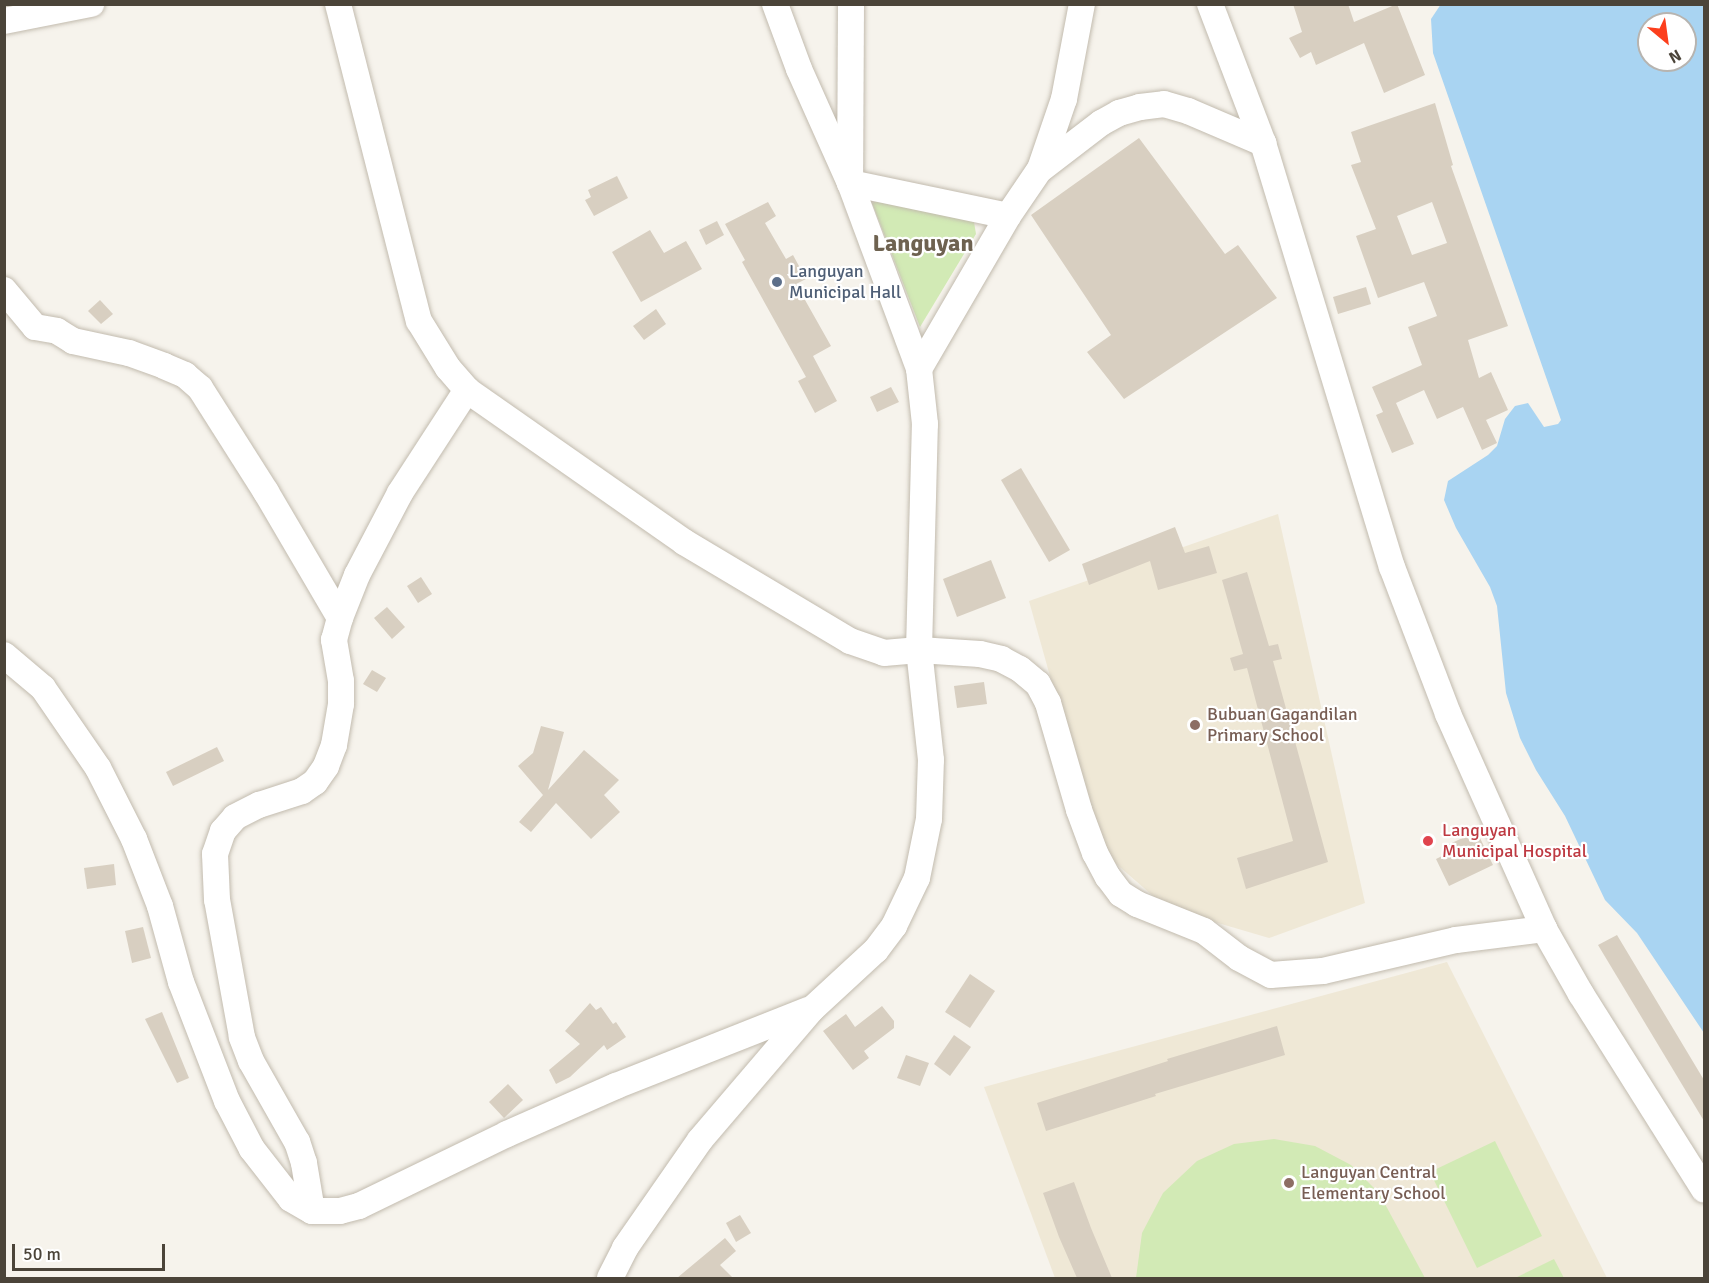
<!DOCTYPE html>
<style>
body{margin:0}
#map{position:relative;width:1709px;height:1283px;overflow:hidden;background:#f6f3ec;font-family:Signika,sans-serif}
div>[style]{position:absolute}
.education>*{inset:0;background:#efe8d6}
.green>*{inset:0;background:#d2eab5}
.water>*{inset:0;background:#a9d4f2}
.building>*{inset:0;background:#d8cfc1}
.roads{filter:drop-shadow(0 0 2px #c2bbae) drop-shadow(0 0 2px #c2bbae)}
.minor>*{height:26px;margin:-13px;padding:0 13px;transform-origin:13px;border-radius:13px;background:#fff}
.dots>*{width:16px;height:16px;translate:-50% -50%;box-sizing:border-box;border:3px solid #fff;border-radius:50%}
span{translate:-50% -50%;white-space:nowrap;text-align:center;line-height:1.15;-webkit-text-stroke:4.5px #fff;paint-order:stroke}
.service-label{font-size:18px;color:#4e5e75}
.left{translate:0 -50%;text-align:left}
.education-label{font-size:18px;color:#785e54}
.health-label{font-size:18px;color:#be3a42}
.district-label{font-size:24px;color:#6e6250;font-weight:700}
.frame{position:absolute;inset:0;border:6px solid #4b4439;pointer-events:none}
.north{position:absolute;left:1637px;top:12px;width:60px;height:60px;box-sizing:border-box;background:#fff;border:2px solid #b7b4b0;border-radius:50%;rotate:151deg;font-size:16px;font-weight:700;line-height:24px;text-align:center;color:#4b4439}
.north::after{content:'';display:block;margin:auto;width:21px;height:27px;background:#fc3f1d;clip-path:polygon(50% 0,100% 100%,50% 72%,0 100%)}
.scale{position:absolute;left:12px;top:1244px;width:153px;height:27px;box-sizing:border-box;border:3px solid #4b4439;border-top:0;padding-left:8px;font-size:18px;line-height:21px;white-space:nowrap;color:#4b4439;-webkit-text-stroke:4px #fff;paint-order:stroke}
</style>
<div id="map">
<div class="education">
<i style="clip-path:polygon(1278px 514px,1365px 903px,1269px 938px,1167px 908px,1098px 848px,1029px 601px)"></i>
<i style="clip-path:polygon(1447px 962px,1607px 1278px,1055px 1278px,984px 1087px)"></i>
</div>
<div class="green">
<i style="clip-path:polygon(888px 196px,974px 222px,976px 234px,920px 327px,872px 203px)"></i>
<i style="clip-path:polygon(1274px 1139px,1315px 1146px,1351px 1165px,1379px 1193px,1425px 1278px,1136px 1278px,1142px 1233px,1163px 1193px,1197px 1161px,1234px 1144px)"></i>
<i style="clip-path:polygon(1495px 1141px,1542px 1236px,1477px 1268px,1430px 1172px)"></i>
<i style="clip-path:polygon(1554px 1259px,1564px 1278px,1515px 1278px)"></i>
</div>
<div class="water">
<i style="clip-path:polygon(evenodd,1441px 4px,1704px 5px,1704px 1033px,1637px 933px,1605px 900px,1565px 816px,1536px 770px,1520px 738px,1506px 693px,1497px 606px,1490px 587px,1456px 528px,1444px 500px,1448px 481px,1488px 455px,1497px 446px,1505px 419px,1515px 406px,1528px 403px,1544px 427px,1558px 424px,1561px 420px,1433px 53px,1431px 19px,1441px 4px,1649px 24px,1685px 24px,1685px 60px,1649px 60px,1649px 24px)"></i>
</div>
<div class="building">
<i style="clip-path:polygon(1293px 4px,1348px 4px,1354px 22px,1397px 4px,1425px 75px,1384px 93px,1364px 43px,1316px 65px,1311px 52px,1300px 58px,1289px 38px,1302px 32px)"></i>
<i style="clip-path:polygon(evenodd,1435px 103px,1453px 165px,1451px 166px,1508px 326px,1468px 340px,1479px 378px,1491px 372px,1508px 410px,1486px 420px,1497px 443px,1482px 450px,1463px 407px,1437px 419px,1424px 390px,1396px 403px,1414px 444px,1392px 453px,1376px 415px,1383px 412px,1372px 387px,1422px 365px,1408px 327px,1437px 316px,1424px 282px,1378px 298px,1356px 236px,1376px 229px,1351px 165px,1361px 162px,1351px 132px,1435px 103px,1432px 202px,1447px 243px,1412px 255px,1397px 216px,1432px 202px)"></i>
<i style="clip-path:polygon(1139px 138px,1225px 254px,1238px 245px,1277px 298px,1124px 399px,1087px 352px,1111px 335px,1031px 215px)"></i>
<i style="clip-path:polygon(617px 176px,628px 198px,594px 216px,585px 200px,591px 197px,588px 190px)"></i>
<i style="clip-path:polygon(768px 202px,776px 216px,765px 223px,786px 259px,793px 255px,806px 279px,796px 284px,831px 346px,813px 356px,837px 401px,815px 413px,798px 381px,806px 377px,742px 262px,745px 260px,725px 224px)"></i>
<i style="clip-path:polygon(717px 221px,724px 235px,706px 245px,699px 230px)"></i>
<i style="clip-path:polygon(650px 230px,664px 253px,686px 241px,702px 269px,641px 302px,612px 252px)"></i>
<i style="clip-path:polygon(1366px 287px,1371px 304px,1338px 314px,1333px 297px)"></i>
<i style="clip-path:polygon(100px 300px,113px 314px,101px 324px,88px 311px)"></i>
<i style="clip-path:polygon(656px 309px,666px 324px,644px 340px,633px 326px)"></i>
<i style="clip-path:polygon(891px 387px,899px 402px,877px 412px,870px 397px)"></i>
<i style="clip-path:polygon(1021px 468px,1070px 550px,1049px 562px,1001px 480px)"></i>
<i style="clip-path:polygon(1175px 527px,1185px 553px,1209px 546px,1217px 573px,1158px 590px,1150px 561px,1089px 585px,1082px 564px)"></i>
<i style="clip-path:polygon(991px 560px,1006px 598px,957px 617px,943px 579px)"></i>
<i style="clip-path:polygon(1247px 572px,1269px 646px,1278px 644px,1282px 659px,1273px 661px,1328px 862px,1246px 889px,1237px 858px,1293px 841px,1247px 668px,1234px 671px,1230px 658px,1243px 654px,1222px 580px)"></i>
<i style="clip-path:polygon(421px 577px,432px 594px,418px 603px,407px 586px)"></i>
<i style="clip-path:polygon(387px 607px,405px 627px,392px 639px,374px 618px)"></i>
<i style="clip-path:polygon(372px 670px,386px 678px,377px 692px,363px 684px)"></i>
<i style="clip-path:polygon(984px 682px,987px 704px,957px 708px,954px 686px)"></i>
<i style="clip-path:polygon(541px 726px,564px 732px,548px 790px,584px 750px,619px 780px,604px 795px,620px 812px,591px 839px,556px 803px,531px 832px,519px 822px,543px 795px,518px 766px,533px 753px)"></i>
<i style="clip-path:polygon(217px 747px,224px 761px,173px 786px,166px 772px)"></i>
<i style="clip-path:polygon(1467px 836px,1470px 842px,1480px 838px,1493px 865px,1449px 886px,1436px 859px,1448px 853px,1445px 846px)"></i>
<i style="clip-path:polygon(114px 864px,116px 885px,87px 889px,84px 868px)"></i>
<i style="clip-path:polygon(143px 927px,151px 958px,132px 963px,125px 931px)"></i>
<i style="clip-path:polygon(1617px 935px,1704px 1080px,1704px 1121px,1598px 945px)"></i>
<i style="clip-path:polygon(970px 974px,995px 991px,970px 1028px,945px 1012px)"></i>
<i style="clip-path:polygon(590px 1003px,596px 1010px,601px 1007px,613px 1024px,616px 1022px,626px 1037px,607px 1050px,604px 1045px,570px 1077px,556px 1084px,549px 1070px,580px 1044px,565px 1031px)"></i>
<i style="clip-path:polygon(882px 1006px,894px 1021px,894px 1028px,864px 1051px,869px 1058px,853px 1070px,823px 1031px,846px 1014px,855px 1027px)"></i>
<i style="clip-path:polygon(162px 1012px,189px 1078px,177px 1083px,145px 1019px)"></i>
<i style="clip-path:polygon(1277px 1026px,1285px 1055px,1155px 1094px,1156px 1096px,1046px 1131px,1037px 1103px,1168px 1061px,1167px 1059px)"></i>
<i style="clip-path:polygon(954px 1035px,971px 1047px,950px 1076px,934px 1064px)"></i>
<i style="clip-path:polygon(906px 1055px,929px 1063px,920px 1086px,897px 1078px)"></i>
<i style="clip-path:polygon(508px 1084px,523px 1100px,504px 1118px,489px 1102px)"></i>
<i style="clip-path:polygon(1074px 1182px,1091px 1228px,1112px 1278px,1077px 1278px,1059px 1237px,1043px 1193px)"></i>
<i style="clip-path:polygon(740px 1215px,751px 1233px,736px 1242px,726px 1223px)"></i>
<i style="clip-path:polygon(725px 1238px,736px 1251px,720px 1265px,733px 1278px,677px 1278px)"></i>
</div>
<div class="roads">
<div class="minor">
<i style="left:338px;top:4px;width:327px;rotate:75.7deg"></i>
<i style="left:419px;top:321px;width:55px;rotate:58.3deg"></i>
<i style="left:448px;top:368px;width:29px;rotate:49deg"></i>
<i style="left:467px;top:390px;width:265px;rotate:35deg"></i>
<i style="left:684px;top:542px;width:193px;rotate:30.8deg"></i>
<i style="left:850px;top:641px;width:36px;rotate:19deg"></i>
<i style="left:884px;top:653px;width:35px;rotate:-5deg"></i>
<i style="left:919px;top:650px;width:61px;rotate:3.8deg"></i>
<i style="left:980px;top:654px;width:22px;rotate:13deg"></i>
<i style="left:1001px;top:659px;width:21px;rotate:28deg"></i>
<i style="left:1020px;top:669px;width:23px;rotate:40deg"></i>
<i style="left:1038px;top:684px;width:21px;rotate:62deg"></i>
<i style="left:1048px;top:703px;width:111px;rotate:73.8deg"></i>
<i style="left:1079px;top:810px;width:46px;rotate:69.6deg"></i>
<i style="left:1095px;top:853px;width:27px;rotate:62deg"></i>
<i style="left:1108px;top:877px;width:21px;rotate:53deg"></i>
<i style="left:1121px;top:894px;width:19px;rotate:32deg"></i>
<i style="left:1137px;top:904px;width:72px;rotate:21.9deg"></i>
<i style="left:1204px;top:931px;width:44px;rotate:37.6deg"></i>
<i style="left:1239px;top:958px;width:36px;rotate:28deg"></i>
<i style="left:1271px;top:975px;width:52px;rotate:-4.4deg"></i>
<i style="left:1323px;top:971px;width:137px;rotate:-13.1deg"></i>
<i style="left:1456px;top:940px;width:89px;rotate:-7.1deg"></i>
<i style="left:775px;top:4px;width:69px;rotate:69.7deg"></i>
<i style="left:799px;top:69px;width:125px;rotate:65.9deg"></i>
<i style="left:850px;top:183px;width:198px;rotate:69.6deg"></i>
<i style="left:851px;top:4px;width:179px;rotate:90.3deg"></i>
<i style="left:850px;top:183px;width:161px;rotate:11.8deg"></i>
<i style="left:1210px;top:4px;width:149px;rotate:69.1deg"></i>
<i style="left:1263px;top:143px;width:443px;rotate:73.1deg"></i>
<i style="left:1392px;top:567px;width:157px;rotate:69.1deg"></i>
<i style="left:1448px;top:714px;width:235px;rotate:65.9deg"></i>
<i style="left:1544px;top:929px;width:75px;rotate:60.4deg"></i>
<i style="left:1581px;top:994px;width:231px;rotate:57.8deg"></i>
<i style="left:4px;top:21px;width:89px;rotate:-11.1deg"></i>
<i style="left:1041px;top:169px;width:76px;rotate:-37.5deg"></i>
<i style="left:1101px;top:123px;width:21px;rotate:-29deg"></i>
<i style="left:1119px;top:113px;width:22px;rotate:-16deg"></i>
<i style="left:1140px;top:107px;width:24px;rotate:-7deg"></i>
<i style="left:1164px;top:104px;width:25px;rotate:16deg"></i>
<i style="left:1188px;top:111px;width:82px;rotate:23.1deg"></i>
<i style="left:4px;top:290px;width:48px;rotate:50deg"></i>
<i style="left:35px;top:327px;width:22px;rotate:10deg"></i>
<i style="left:57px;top:331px;width:19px;rotate:32deg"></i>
<i style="left:73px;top:341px;width:57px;rotate:12.1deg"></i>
<i style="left:129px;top:353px;width:37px;rotate:20deg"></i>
<i style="left:164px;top:366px;width:23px;rotate:23deg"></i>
<i style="left:185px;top:375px;width:20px;rotate:41deg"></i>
<i style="left:200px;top:388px;width:123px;rotate:57.6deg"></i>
<i style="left:266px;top:492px;width:146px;rotate:59.6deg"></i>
<i style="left:4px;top:655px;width:51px;rotate:40.2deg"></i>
<i style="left:43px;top:688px;width:97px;rotate:55.5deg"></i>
<i style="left:98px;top:768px;width:80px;rotate:63.1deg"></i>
<i style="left:134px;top:839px;width:72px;rotate:68.8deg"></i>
<i style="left:160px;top:906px;width:79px;rotate:74.6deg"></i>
<i style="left:181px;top:982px;width:128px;rotate:68.9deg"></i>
<i style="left:227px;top:1101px;width:54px;rotate:62.5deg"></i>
<i style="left:252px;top:1149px;width:63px;rotate:52deg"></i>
<i style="left:291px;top:1199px;width:24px;rotate:30deg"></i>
<i style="left:312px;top:1211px;width:28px"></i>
<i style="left:340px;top:1211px;width:20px;rotate:-15deg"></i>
<i style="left:359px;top:1206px;width:165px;rotate:-25.9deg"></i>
<i style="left:507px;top:1134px;width:119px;rotate:-23.8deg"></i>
<i style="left:616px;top:1086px;width:206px;rotate:-21.6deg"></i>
<i style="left:312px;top:1211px;width:49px;rotate:-99.5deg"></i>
<i style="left:304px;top:1163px;width:22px;rotate:-108deg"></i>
<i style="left:297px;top:1142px;width:93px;rotate:-119.6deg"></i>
<i style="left:251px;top:1061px;width:26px;rotate:-111deg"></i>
<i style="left:242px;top:1037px;width:139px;rotate:-100.3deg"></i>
<i style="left:217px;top:900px;width:46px;rotate:-92.5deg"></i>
<i style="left:215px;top:854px;width:24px;rotate:-71deg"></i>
<i style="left:223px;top:831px;width:18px;rotate:-49deg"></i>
<i style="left:235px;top:817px;width:27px;rotate:-27deg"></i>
<i style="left:259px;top:805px;width:45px;rotate:-18deg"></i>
<i style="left:302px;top:791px;width:16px;rotate:-35deg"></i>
<i style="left:315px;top:782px;width:19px;rotate:-55deg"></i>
<i style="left:326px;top:766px;width:22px;rotate:-69deg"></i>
<i style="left:334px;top:745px;width:42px;rotate:-80.3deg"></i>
<i style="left:341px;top:704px;width:23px;rotate:-90deg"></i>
<i style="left:341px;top:681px;width:42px;rotate:-99.7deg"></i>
<i style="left:334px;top:640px;width:23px;rotate:-75deg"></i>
<i style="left:340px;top:618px;width:46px;rotate:-68.4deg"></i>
<i style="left:357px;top:575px;width:93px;rotate:-62.3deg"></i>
<i style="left:400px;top:493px;width:123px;rotate:-57deg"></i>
<i style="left:610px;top:1278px;width:34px;rotate:-63deg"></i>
<i style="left:625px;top:1248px;width:131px;rotate:-55.2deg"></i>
<i style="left:700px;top:1140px;width:172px;rotate:-49.5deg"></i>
<i style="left:812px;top:1009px;width:87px;rotate:-42.7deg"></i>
<i style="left:876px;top:950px;width:30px;rotate:-53deg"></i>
<i style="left:894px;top:926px;width:53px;rotate:-64.4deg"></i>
<i style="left:917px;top:878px;width:60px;rotate:-78.5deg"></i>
<i style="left:929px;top:819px;width:59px;rotate:-88.1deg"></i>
<i style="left:931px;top:760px;width:111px;rotate:-96.2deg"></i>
<i style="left:919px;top:650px;width:226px;rotate:-88.5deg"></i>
<i style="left:925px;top:424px;width:55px;rotate:-96.2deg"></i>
<i style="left:919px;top:369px;width:177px;rotate:-59.8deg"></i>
<i style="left:1008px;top:216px;width:57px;rotate:-55.8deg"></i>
<i style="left:1040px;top:169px;width:74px;rotate:-71.1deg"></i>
<i style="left:1064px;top:99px;width:97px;rotate:-79.3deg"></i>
</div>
</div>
<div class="dots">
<i style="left:777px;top:282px;background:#5c6f8a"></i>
<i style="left:1195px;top:725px;background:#8d6e63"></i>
<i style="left:1428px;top:841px;background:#e0444e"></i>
<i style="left:1289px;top:1183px;background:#8d6e63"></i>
</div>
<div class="service-label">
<span class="left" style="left:789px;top:282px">Languyan<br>Municipal Hall</span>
</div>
<div class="education-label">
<span class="left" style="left:1207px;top:725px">Bubuan Gagandilan<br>Primary School</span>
<span class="left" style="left:1301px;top:1183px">Languyan Central<br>Elementary School</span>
</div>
<div class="health-label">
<span class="left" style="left:1442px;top:841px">Languyan<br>Municipal Hospital</span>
</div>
<div class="district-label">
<span style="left:923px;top:244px">Languyan</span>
</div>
<div class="frame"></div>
<div class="north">N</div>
<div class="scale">50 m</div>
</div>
